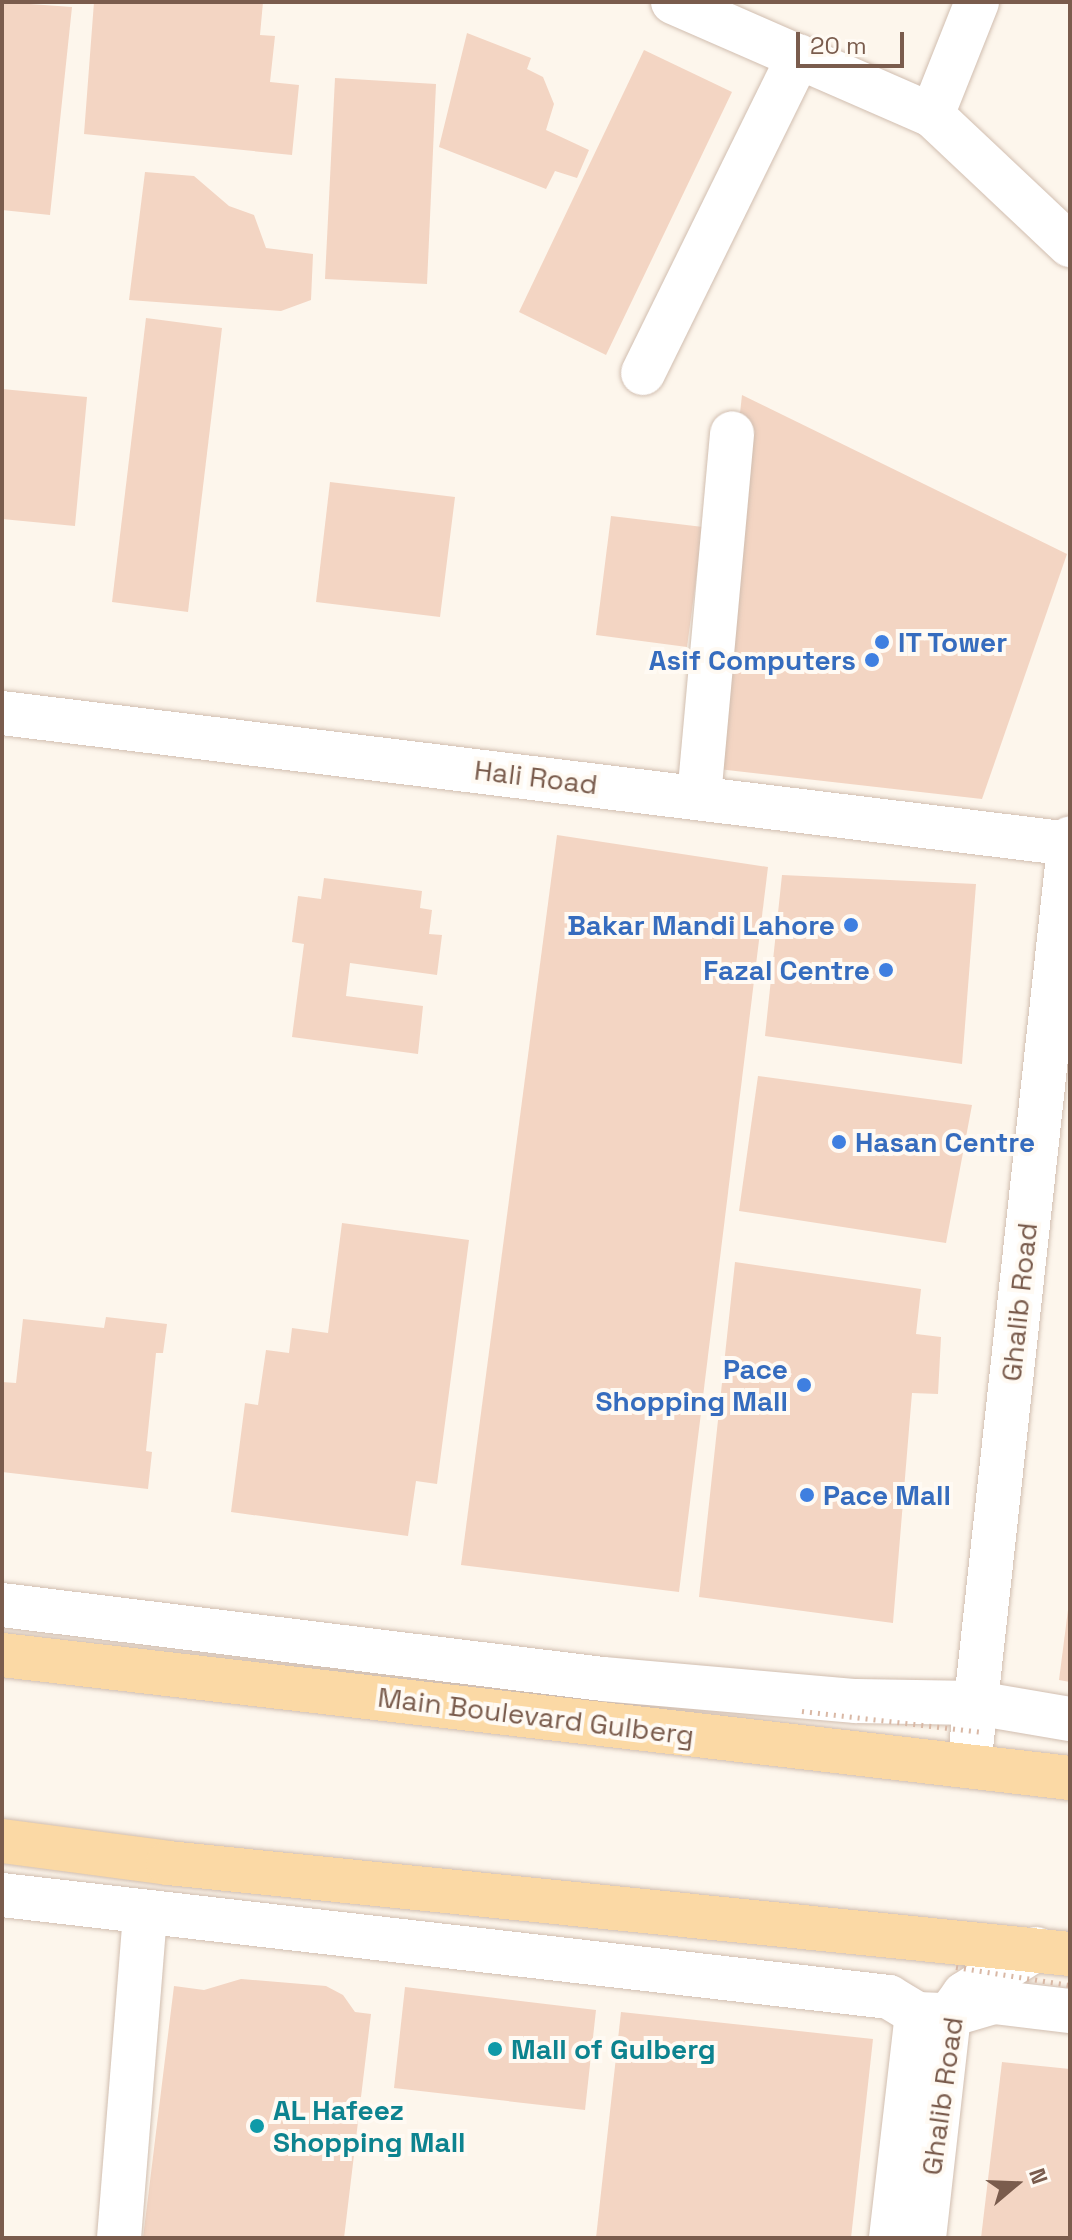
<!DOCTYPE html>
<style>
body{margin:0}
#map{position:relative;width:1072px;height:2240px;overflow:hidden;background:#fdf6ec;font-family:"Space Grotesk",sans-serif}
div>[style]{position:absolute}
.building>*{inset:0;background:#f3d5c3}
.roads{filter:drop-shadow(0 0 2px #d1beb0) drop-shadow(0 0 2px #d1beb0)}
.minor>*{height:44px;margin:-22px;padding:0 22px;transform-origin:22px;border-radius:22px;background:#fff}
.major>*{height:44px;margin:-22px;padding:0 22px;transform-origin:22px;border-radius:22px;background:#fbd9a5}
.path-bridge>*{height:5px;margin-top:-2.5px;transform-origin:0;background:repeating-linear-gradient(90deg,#d9b8a5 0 2px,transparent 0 8px)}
.dots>*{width:22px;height:22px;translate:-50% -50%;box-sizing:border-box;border:4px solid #fffaf3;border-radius:50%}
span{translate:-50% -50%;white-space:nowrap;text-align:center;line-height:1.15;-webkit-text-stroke:8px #fffaf3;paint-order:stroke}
.shop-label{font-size:28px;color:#366cbe;font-weight:700}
.left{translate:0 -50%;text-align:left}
.right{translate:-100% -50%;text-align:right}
.street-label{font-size:28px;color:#7a5c4d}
.culture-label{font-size:28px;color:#0d838f;font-weight:700}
.frame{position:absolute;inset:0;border:4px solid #7a5c4d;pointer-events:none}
.north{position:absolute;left:976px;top:2144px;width:80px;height:80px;-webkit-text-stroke:6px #fffaf3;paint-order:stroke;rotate:71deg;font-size:22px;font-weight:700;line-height:32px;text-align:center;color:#7a5c4d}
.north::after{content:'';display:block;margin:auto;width:28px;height:36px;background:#7a5c4d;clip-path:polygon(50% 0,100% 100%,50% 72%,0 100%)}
.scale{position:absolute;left:796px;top:32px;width:108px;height:36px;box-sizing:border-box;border:4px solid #7a5c4d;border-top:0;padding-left:10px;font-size:24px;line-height:28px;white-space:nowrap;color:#7a5c4d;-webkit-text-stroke:6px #fffaf3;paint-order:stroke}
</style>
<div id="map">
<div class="building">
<i style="clip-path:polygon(2px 2px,72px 7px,50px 215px,2px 210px)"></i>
<i style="clip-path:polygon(94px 2px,263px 2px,260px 35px,275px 36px,270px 82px,299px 85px,292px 155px,84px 134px)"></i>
<i style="clip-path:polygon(467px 33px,531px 58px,527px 69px,543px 77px,554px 104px,546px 130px,589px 150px,577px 178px,555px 171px,546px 189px,439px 147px)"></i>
<i style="clip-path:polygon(644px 50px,732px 92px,606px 355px,519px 312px)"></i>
<i style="clip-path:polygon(335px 78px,436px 84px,427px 284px,325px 279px)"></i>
<i style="clip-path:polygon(145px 172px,194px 176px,229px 206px,254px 215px,266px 248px,313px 254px,311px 300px,281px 311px,129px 300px)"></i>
<i style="clip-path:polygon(146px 318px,222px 328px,188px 612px,112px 602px)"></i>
<i style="clip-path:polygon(2px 389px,87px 397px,75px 526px,2px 519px)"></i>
<i style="clip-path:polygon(742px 395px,1067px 554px,982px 799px,701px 767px)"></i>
<i style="clip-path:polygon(330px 482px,455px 497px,440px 617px,316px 602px)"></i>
<i style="clip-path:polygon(611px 516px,703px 527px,687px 647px,596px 635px)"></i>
<i style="clip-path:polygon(557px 835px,768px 867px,679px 1592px,461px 1565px)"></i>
<i style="clip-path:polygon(782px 875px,976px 884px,962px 1064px,765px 1036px)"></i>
<i style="clip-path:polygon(324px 878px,422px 891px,420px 908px,432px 910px,429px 934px,442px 935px,437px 975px,350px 963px,346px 996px,423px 1006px,418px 1054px,292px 1037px,304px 944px,292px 942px,298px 896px,321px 899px)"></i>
<i style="clip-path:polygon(758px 1076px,972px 1105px,946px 1243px,739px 1211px)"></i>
<i style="clip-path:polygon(342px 1223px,469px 1240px,437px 1484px,416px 1481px,408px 1536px,231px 1512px,245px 1403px,258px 1405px,266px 1350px,289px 1353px,292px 1328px,328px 1333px)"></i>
<i style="clip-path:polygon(735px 1262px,921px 1289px,916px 1334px,941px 1337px,938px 1394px,912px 1393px,893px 1623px,699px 1597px)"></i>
<i style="clip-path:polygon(106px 1317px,167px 1324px,163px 1353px,156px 1353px,146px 1451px,152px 1452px,148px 1489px,2px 1472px,2px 1382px,16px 1383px,23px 1319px,104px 1328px)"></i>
<i style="clip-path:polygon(1068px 1610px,1070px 1610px,1070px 1682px,1059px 1680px)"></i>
<i style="clip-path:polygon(241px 1979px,326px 1986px,343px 1995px,355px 2012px,371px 2014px,344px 2238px,143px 2238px,174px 1986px,204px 1990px)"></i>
<i style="clip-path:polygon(405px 1987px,596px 2010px,585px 2110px,394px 2088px)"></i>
<i style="clip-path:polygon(621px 2012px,873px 2039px,851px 2238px,596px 2238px)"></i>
<i style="clip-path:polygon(1002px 2062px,1070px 2069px,1070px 2238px,981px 2238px)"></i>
</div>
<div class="roads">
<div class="minor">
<i style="left:673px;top:2px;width:283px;rotate:23.6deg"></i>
<i style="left:977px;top:2px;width:122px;rotate:111.7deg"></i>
<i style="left:932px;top:115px;width:190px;rotate:43.3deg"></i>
<i style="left:643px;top:373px;width:353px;rotate:-63.8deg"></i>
<i style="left:2px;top:713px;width:1076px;rotate:6.99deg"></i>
<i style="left:699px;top:797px;width:365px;rotate:-84.8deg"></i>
<i style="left:2px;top:1605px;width:606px;rotate:7.02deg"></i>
<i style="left:603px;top:1679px;width:254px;rotate:5deg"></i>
<i style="left:856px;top:1701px;width:120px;rotate:1deg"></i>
<i style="left:976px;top:1703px;width:95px;rotate:9.7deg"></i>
<i style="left:969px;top:1766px;width:933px;rotate:-83.79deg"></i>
<i style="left:2px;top:1895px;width:893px;rotate:6.56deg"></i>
<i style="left:889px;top:1997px;width:33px;rotate:31deg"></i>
<i style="left:917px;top:2014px;width:32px;rotate:2deg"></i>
<i style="left:949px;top:2015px;width:47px;rotate:-16.1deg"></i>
<i style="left:994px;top:2002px;width:77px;rotate:6.8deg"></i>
<i style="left:119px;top:2238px;width:326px;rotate:-85.4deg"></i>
<i style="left:891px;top:2238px;width:226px;rotate:-83.4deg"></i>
<i style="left:924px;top:2238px;width:224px;rotate:-83.6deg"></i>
<i style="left:949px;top:2015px;width:26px;rotate:-54deg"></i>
<i style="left:964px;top:1994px;width:85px;rotate:-32deg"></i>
</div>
<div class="major">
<i style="left:2px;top:1655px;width:1075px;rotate:6.57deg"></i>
<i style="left:2px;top:1841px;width:167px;rotate:7.5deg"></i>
<i style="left:168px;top:1863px;width:907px;rotate:5.76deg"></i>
</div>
</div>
<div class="path-bridge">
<i style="left:802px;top:1711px;width:182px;rotate:6.6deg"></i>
<i style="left:956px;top:1967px;width:115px;rotate:9deg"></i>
</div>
<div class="dots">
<i style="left:882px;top:642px;background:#3f7fe0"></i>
<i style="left:872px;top:660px;background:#3f7fe0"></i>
<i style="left:851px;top:925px;background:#3f7fe0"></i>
<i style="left:886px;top:970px;background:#3f7fe0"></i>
<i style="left:839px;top:1142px;background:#3f7fe0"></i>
<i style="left:804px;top:1385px;background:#3f7fe0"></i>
<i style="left:807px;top:1495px;background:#3f7fe0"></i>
<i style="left:495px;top:2049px;background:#0f9aa8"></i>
<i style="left:257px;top:2126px;background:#0f9aa8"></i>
</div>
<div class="shop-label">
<span class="left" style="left:898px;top:642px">IT Tower</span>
<span class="right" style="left:856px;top:660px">Asif Computers</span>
<span class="right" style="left:835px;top:925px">Bakar Mandi Lahore</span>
<span class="right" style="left:870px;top:970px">Fazal Centre</span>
<span class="left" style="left:855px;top:1142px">Hasan Centre</span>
<span class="right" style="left:788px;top:1385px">Pace<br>Shopping Mall</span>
<span class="left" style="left:823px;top:1495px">Pace Mall</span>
</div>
<div class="street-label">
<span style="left:536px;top:777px;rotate:7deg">Hali Road</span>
<span style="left:1019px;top:1302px;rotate:-84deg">Ghalib Road</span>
<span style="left:536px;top:1716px;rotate:7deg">Main Boulevard Gulberg</span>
<span style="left:942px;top:2096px;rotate:-82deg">Ghalib Road</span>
</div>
<div class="culture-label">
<span class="left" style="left:511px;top:2049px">Mall of Gulberg</span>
<span class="left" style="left:273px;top:2126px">AL Hafeez<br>Shopping Mall</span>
</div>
<div class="frame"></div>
<div class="north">N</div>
<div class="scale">20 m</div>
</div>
